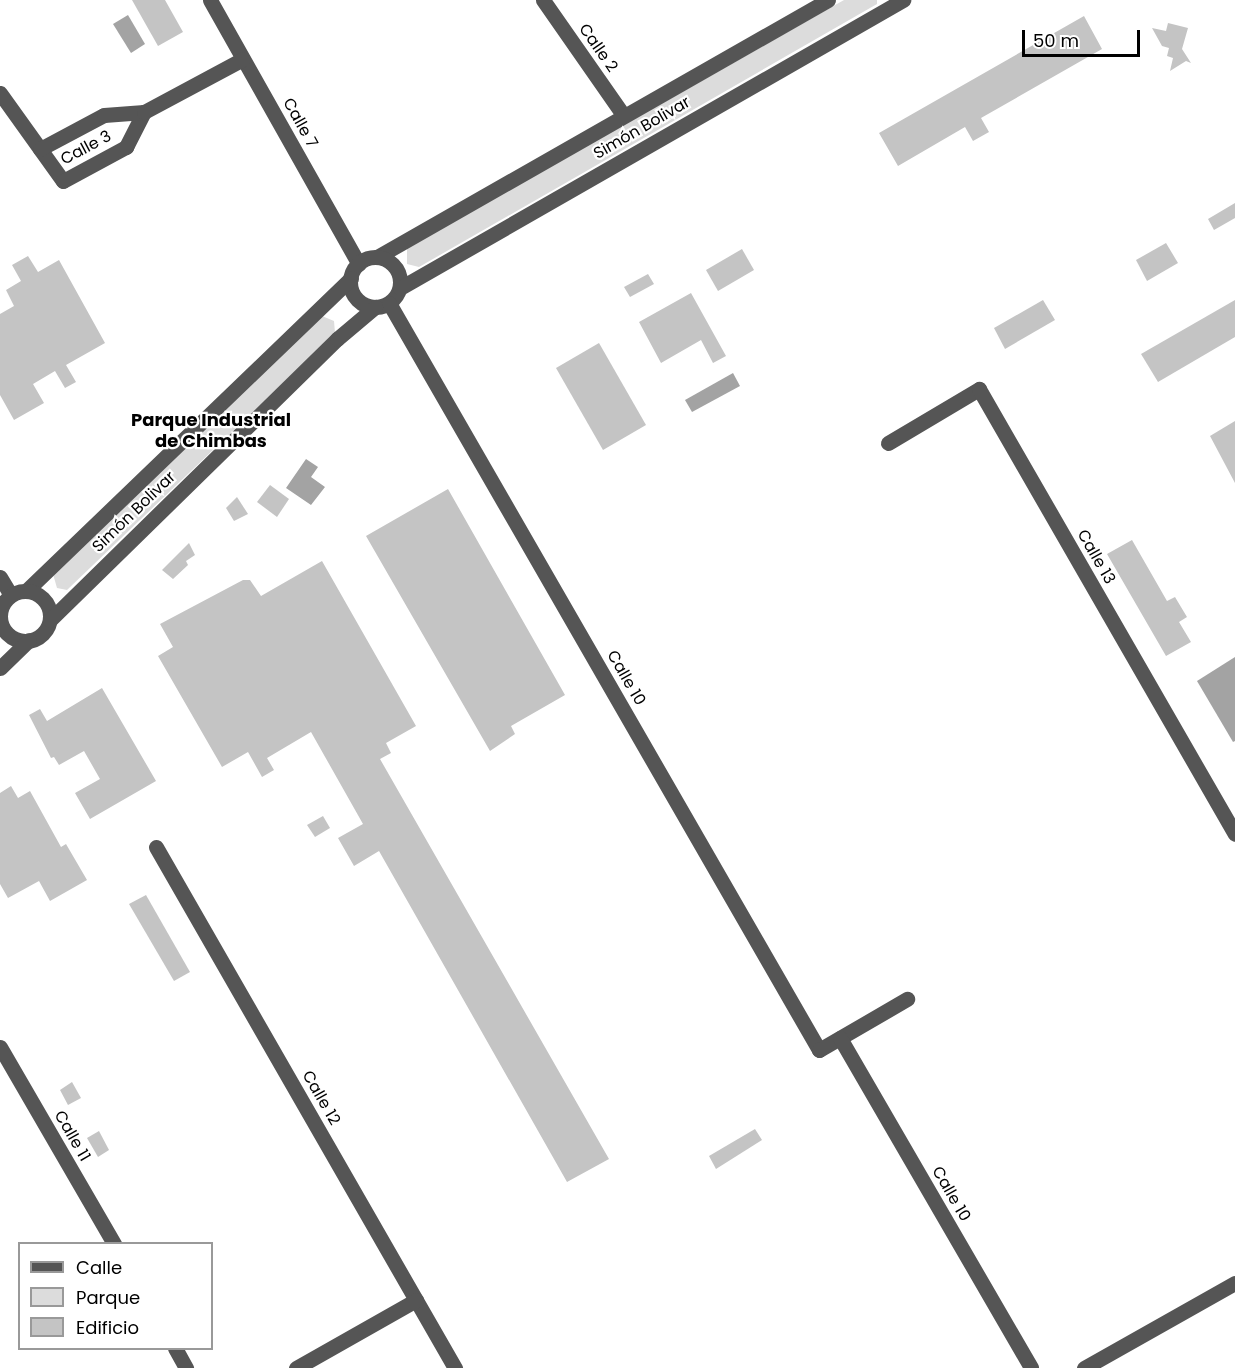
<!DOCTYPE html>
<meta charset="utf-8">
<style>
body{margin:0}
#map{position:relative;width:1235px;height:1368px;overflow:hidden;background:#fff;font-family:Poppins,sans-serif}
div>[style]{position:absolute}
.green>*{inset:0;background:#dcdcdc}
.water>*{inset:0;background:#a3a3a3}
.building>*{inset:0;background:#c4c4c4}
.minor>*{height:15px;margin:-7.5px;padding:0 7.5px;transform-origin:7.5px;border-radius:7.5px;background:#555}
.minor>.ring{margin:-7.5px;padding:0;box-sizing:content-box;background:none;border:15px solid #555;border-radius:50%}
span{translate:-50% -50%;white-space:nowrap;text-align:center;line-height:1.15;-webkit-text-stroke:4.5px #fff;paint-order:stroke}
.street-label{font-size:16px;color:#000}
.neighbourhood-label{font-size:18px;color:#000;font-weight:700}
.legend{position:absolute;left:18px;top:1242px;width:195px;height:108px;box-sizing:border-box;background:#fff;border:2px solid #999;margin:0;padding:8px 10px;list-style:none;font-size:18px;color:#000}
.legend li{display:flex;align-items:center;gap:12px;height:30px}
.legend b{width:30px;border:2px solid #999}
.scale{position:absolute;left:1022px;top:30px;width:118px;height:27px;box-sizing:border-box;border:3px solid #000;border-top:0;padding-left:8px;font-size:18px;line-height:21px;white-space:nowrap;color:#000;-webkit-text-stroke:4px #fff;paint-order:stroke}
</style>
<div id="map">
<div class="green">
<i style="clip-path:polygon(844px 0,877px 0,877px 4px,419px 267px,407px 264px,407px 248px)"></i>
<i style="clip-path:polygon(322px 316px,334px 321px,335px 333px,67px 590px,57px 588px,53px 574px)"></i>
</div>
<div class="water">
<i style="clip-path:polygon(128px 15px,145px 44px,131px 53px,113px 24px)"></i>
<i style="clip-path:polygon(733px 373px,740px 386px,692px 412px,685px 400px)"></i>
<i style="clip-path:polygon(306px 459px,318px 467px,311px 477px,325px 487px,311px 505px,286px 488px)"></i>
<i style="clip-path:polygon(1235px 657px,1235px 741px,1233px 742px,1197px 681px)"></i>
</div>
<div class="building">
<i style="clip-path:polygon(132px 0,165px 0,183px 32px,158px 46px)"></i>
<i style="clip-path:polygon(1084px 16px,1102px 49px,981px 118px,989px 132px,973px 141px,965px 127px,898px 166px,879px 133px)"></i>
<i style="clip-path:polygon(1168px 23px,1188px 28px,1182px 49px,1191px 63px,1186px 61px,1170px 71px,1173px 58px,1167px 56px,1169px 48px,1162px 46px,1152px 28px,1166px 31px)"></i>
<i style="clip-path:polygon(1235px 203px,1235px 218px,1214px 230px,1208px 219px)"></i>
<i style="clip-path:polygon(1166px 243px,1178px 263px,1147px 281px,1136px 260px)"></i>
<i style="clip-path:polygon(742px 249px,754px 270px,718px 291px,706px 270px)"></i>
<i style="clip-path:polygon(28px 256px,38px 272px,59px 260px,105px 343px,66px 365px,76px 382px,65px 388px,55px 371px,33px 384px,44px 403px,14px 420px,0 395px,0 314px,14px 306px,6px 290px,21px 281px,12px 265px)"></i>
<i style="clip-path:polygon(648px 274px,654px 284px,630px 297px,624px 287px)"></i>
<i style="clip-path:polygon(691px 293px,726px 356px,713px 363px,701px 340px,661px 363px,639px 322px)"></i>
<i style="clip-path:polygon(1043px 300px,1055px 320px,1005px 349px,994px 328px)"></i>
<i style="clip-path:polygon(1235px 300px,1235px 337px,1158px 382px,1141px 354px)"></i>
<i style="clip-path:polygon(599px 343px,646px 425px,603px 450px,556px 368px)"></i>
<i style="clip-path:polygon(1235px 421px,1235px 483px,1210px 436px)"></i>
<i style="clip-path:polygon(270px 485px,289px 499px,277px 517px,257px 502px)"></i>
<i style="clip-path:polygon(448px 489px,565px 695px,511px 726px,515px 734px,490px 751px,366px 536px)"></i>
<i style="clip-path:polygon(237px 497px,248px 514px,234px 521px,226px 508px)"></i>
<i style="clip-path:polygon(1132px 540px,1167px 601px,1175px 597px,1187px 617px,1179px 622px,1191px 642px,1166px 656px,1107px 554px)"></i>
<i style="clip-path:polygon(189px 543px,195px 555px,186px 561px,188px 565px,173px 579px,162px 570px)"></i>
<i style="clip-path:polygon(322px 561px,416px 726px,386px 743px,391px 753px,380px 759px,609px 1159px,567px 1182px,379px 851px,354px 866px,338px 838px,363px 824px,311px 732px,267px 758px,274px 770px,262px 777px,248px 752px,222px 767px,158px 656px,173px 647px,160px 624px,243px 580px,250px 580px,261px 596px)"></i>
<i style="clip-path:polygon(102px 688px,156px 781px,90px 819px,75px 793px,100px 779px,84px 751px,59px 765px,54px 757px,51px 758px,29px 715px,40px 709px,47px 721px)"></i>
<i style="clip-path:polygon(11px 786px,18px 798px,30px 791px,61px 847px,66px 844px,87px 880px,50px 901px,39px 881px,8px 898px,0 884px,0 793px)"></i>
<i style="clip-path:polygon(323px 816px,330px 828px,315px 837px,307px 825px)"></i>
<i style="clip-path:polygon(146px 895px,190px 972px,174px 981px,129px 904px)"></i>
<i style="clip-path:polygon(72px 1082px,81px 1098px,68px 1105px,60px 1090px)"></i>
<i style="clip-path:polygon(755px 1129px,762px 1140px,716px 1169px,709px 1156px)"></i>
<i style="clip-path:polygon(99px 1131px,109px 1150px,98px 1157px,87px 1138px)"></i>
</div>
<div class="minor">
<i style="left:210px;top:0;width:303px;rotate:60.6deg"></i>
<i style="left:543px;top:0;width:141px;rotate:55.1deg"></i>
<i style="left:0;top:93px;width:108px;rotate:54.4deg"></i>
<i style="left:63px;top:181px;width:72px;rotate:-28.4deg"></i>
<i style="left:126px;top:147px;width:39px;rotate:-63deg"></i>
<i style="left:40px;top:149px;width:72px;rotate:-28deg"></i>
<i style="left:104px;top:115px;width:40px;rotate:-4.3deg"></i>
<i style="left:144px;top:112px;width:112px;rotate:-28.2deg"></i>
<i style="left:377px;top:257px;width:519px;rotate:-29.68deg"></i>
<i class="ring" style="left:350px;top:257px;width:35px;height:35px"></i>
<i style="left:400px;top:288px;width:580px;rotate:-29.79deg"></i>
<i style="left:389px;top:303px;width:862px;rotate:60.07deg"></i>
<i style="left:819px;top:1050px;width:102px;rotate:-30.1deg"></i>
<i style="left:888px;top:443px;width:106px;rotate:-30.7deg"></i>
<i style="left:979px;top:389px;width:513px;rotate:60.09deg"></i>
<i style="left:0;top:577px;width:21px;rotate:59deg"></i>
<i style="left:26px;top:591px;width:451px;rotate:-43.9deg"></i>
<i class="ring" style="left:0;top:591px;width:35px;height:35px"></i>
<i style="left:50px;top:620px;width:402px;rotate:-44.4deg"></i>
<i style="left:337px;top:339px;width:50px;rotate:-40.1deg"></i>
<i style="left:0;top:668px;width:40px;rotate:-44deg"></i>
<i style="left:156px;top:847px;width:601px;rotate:60.15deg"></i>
<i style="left:840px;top:1038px;width:381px;rotate:59.9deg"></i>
<i style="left:0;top:1047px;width:228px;rotate:59.9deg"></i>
<i style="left:175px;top:1348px;width:23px;rotate:61deg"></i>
<i style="left:296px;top:1368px;width:138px;rotate:-29.5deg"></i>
<i style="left:1084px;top:1368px;width:173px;rotate:-29.4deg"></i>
</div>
<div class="street-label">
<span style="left:598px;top:48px;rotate:55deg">Calle 2</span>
<span style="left:300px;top:123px;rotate:61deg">Calle 7</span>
<span style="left:642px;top:128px;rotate:-30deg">Simón Bolivar</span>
<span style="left:86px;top:148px;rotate:-28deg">Calle 3</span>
<span style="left:134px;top:512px;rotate:-44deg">Simón Bolivar</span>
<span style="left:1096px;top:557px;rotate:60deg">Calle 13</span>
<span style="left:626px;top:678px;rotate:60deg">Calle 10</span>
<span style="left:321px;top:1098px;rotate:60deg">Calle 12</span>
<span style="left:72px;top:1136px;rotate:60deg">Calle 11</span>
<span style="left:951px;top:1194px;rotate:60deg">Calle 10</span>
</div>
<div class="neighbourhood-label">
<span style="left:211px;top:431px">Parque Industrial<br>de Chimbas</span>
</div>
<ul class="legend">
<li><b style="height:8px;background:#555"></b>Calle</li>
<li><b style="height:16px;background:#dcdcdc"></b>Parque</li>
<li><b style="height:16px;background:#c4c4c4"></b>Edificio</li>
</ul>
<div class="scale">50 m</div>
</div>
